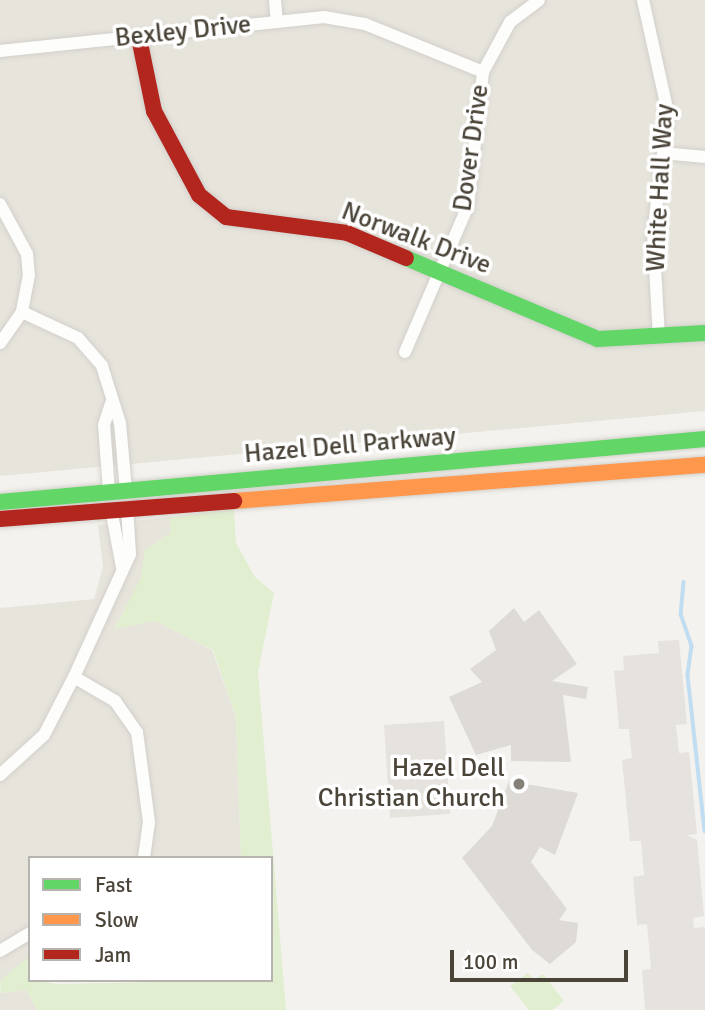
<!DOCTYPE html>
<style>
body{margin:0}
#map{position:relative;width:705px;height:1010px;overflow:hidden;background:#f4f2ee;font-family:Signika,sans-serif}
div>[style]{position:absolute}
.residential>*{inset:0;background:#e7e4dc}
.green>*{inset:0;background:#e1eecf}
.parking>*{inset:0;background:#e6e3df}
.stream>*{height:3.5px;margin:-1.75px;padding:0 1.75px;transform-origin:1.75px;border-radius:1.75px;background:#c0ddf1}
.building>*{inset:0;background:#dedbd6}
.roads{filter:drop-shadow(0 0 2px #d2d0cb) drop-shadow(0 0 2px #d2d0cb)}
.street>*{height:12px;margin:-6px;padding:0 6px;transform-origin:6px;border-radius:6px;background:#fdfdfc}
.fast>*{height:16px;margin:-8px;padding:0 8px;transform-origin:8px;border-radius:8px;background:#63d668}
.slow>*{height:16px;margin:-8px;padding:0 8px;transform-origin:8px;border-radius:8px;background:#ff974d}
.jam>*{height:16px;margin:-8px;padding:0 8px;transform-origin:8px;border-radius:8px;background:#b3261e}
.dots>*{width:19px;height:19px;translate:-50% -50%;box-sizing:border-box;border:4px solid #fff;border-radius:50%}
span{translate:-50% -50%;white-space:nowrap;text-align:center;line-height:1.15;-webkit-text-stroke:7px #fff;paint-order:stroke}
.street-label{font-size:26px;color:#4b4439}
.poi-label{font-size:26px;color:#4b4439}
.right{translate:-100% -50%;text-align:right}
.legend{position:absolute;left:28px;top:856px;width:245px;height:126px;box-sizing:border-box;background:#fff;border:2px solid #b7b4b0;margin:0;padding:9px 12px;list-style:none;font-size:21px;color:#4b4439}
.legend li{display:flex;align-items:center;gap:14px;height:35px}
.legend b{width:35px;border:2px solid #b7b4b0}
.scale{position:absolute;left:450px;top:950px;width:178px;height:32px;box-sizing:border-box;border:4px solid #4b4439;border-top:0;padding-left:9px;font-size:21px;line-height:24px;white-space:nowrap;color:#4b4439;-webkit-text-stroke:5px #fff;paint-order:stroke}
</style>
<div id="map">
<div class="residential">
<i style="clip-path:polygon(0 0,705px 0,705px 411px,0 476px)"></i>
<i style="clip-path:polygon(170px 517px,170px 533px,145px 550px,142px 577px,115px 628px,155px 621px,212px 650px,236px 717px,241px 858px,30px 858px,30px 959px,0 984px,0 608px,94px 599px,103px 567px,98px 525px)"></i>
<i style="clip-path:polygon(27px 990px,37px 1010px,0 1010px,0 993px)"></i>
</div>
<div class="green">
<i style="clip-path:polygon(234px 509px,236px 543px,255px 577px,274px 593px,258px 672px,286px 1010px,37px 1010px,27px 990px,0 993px,1px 980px,28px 957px,30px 980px,56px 984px,271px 980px,271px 858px,241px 858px,236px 717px,213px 650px,155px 621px,115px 629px,141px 577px,145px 550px,170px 533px,170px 517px)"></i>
<i style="clip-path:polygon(528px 973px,534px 980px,543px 974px,564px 1001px,552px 1010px,529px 1010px,510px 986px)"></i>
</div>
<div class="parking">
<i style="clip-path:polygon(679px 640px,687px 724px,676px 725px,679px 753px,689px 752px,697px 834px,687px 835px,697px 840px,704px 916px,693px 918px,694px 928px,705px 927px,705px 1010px,645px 1010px,642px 970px,651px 969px,647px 924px,637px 925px,633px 877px,644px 875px,641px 841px,630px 841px,622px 760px,632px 758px,629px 729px,619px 729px,614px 671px,624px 670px,623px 656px,659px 653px,658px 641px)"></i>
<i style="clip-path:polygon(444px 721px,450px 814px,390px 818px,384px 725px)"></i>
</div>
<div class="stream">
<i style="left:684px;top:582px;width:32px;rotate:95deg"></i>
<i style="left:681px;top:614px;width:34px;rotate:71deg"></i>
<i style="left:692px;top:646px;width:29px;rotate:98deg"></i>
<i style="left:688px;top:675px;width:157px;rotate:83.8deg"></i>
</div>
<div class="building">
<i style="clip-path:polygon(514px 608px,524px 622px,539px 610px,577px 664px,552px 681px,588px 687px,586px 699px,563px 695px,571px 762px,511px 761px,511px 745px,476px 755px,449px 697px,482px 682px,470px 669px,496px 650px,489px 631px)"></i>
<i style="clip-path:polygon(509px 781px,578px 793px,555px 855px,540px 847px,531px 862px,567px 909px,559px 920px,578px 923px,576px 942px,550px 964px,532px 950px,462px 858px,492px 826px)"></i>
</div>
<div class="roads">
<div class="street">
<i style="left:275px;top:0;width:22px;rotate:85deg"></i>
<i style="left:643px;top:0;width:116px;rotate:77.5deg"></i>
<i style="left:668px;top:113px;width:121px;rotate:97.1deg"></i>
<i style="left:653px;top:233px;width:103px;rotate:86.7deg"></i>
<i style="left:0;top:51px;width:326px;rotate:-6deg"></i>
<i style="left:324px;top:17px;width:42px;rotate:9.7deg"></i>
<i style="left:365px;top:24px;width:127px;rotate:22.1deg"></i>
<i style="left:663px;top:153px;width:42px;rotate:5.4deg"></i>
<i style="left:0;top:204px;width:57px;rotate:61.6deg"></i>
<i style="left:27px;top:254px;width:21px;rotate:85deg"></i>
<i style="left:29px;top:275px;width:38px;rotate:101deg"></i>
<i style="left:22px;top:312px;width:38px;rotate:125deg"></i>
<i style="left:22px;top:312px;width:62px;rotate:24.9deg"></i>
<i style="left:78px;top:338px;width:37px;rotate:49deg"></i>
<i style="left:102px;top:366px;width:60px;rotate:72.5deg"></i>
<i style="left:120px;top:423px;width:67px;rotate:84.9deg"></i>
<i style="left:405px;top:352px;width:159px;rotate:-66.7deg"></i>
<i style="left:468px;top:206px;width:135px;rotate:-83.6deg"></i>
<i style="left:483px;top:72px;width:57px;rotate:-61.6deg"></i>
<i style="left:510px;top:22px;width:36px;rotate:-37deg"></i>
<i style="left:109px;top:491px;width:66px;rotate:-94.3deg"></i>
<i style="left:104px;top:425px;width:23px;rotate:-72deg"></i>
<i style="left:111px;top:509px;width:59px;rotate:79.3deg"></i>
<i style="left:74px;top:677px;width:48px;rotate:30.3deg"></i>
<i style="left:115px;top:701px;width:38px;rotate:55deg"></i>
<i style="left:137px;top:732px;width:91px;rotate:82.4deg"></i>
<i style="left:149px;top:822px;width:36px;rotate:98deg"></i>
<i style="left:0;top:775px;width:59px;rotate:-42.3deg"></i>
<i style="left:44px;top:735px;width:65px;rotate:-62.7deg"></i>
<i style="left:74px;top:677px;width:135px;rotate:-65.5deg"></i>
<i style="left:130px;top:554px;width:47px;rotate:-93.7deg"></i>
<i style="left:0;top:951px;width:35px;rotate:-31deg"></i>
</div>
<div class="fast">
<i style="left:406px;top:258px;width:208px;rotate:22.9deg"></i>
<i style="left:598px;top:339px;width:107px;rotate:-3.2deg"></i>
<i style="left:0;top:502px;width:708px;rotate:-5.11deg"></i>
</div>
<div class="slow">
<i style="left:234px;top:501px;width:472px;rotate:-4.4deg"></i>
</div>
<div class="jam">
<i style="left:139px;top:38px;width:75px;rotate:78.4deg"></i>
<i style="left:154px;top:111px;width:95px;rotate:61.8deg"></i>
<i style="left:199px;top:195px;width:35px;rotate:39deg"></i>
<i style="left:226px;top:217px;width:122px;rotate:7.5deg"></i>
<i style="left:347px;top:233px;width:64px;rotate:23deg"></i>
<i style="left:0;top:519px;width:235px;rotate:-4.4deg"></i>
</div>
</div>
<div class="dots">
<i style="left:519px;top:784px;background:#868178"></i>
</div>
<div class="street-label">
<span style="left:183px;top:32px;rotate:-6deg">Bexley Drive</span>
<span style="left:472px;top:148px;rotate:-82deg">Dover Drive</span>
<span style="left:661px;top:188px;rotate:-87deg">White Hall Way</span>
<span style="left:416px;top:239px;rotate:21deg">Norwalk Drive</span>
<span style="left:350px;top:446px;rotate:-5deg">Hazel Dell Parkway</span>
</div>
<div class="poi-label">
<span class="right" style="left:505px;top:784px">Hazel Dell<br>Christian Church</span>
</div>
<ul class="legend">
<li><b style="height:9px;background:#63d668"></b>Fast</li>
<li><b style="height:9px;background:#ff974d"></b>Slow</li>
<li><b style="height:9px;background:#b3261e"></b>Jam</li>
</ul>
<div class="scale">100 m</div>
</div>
